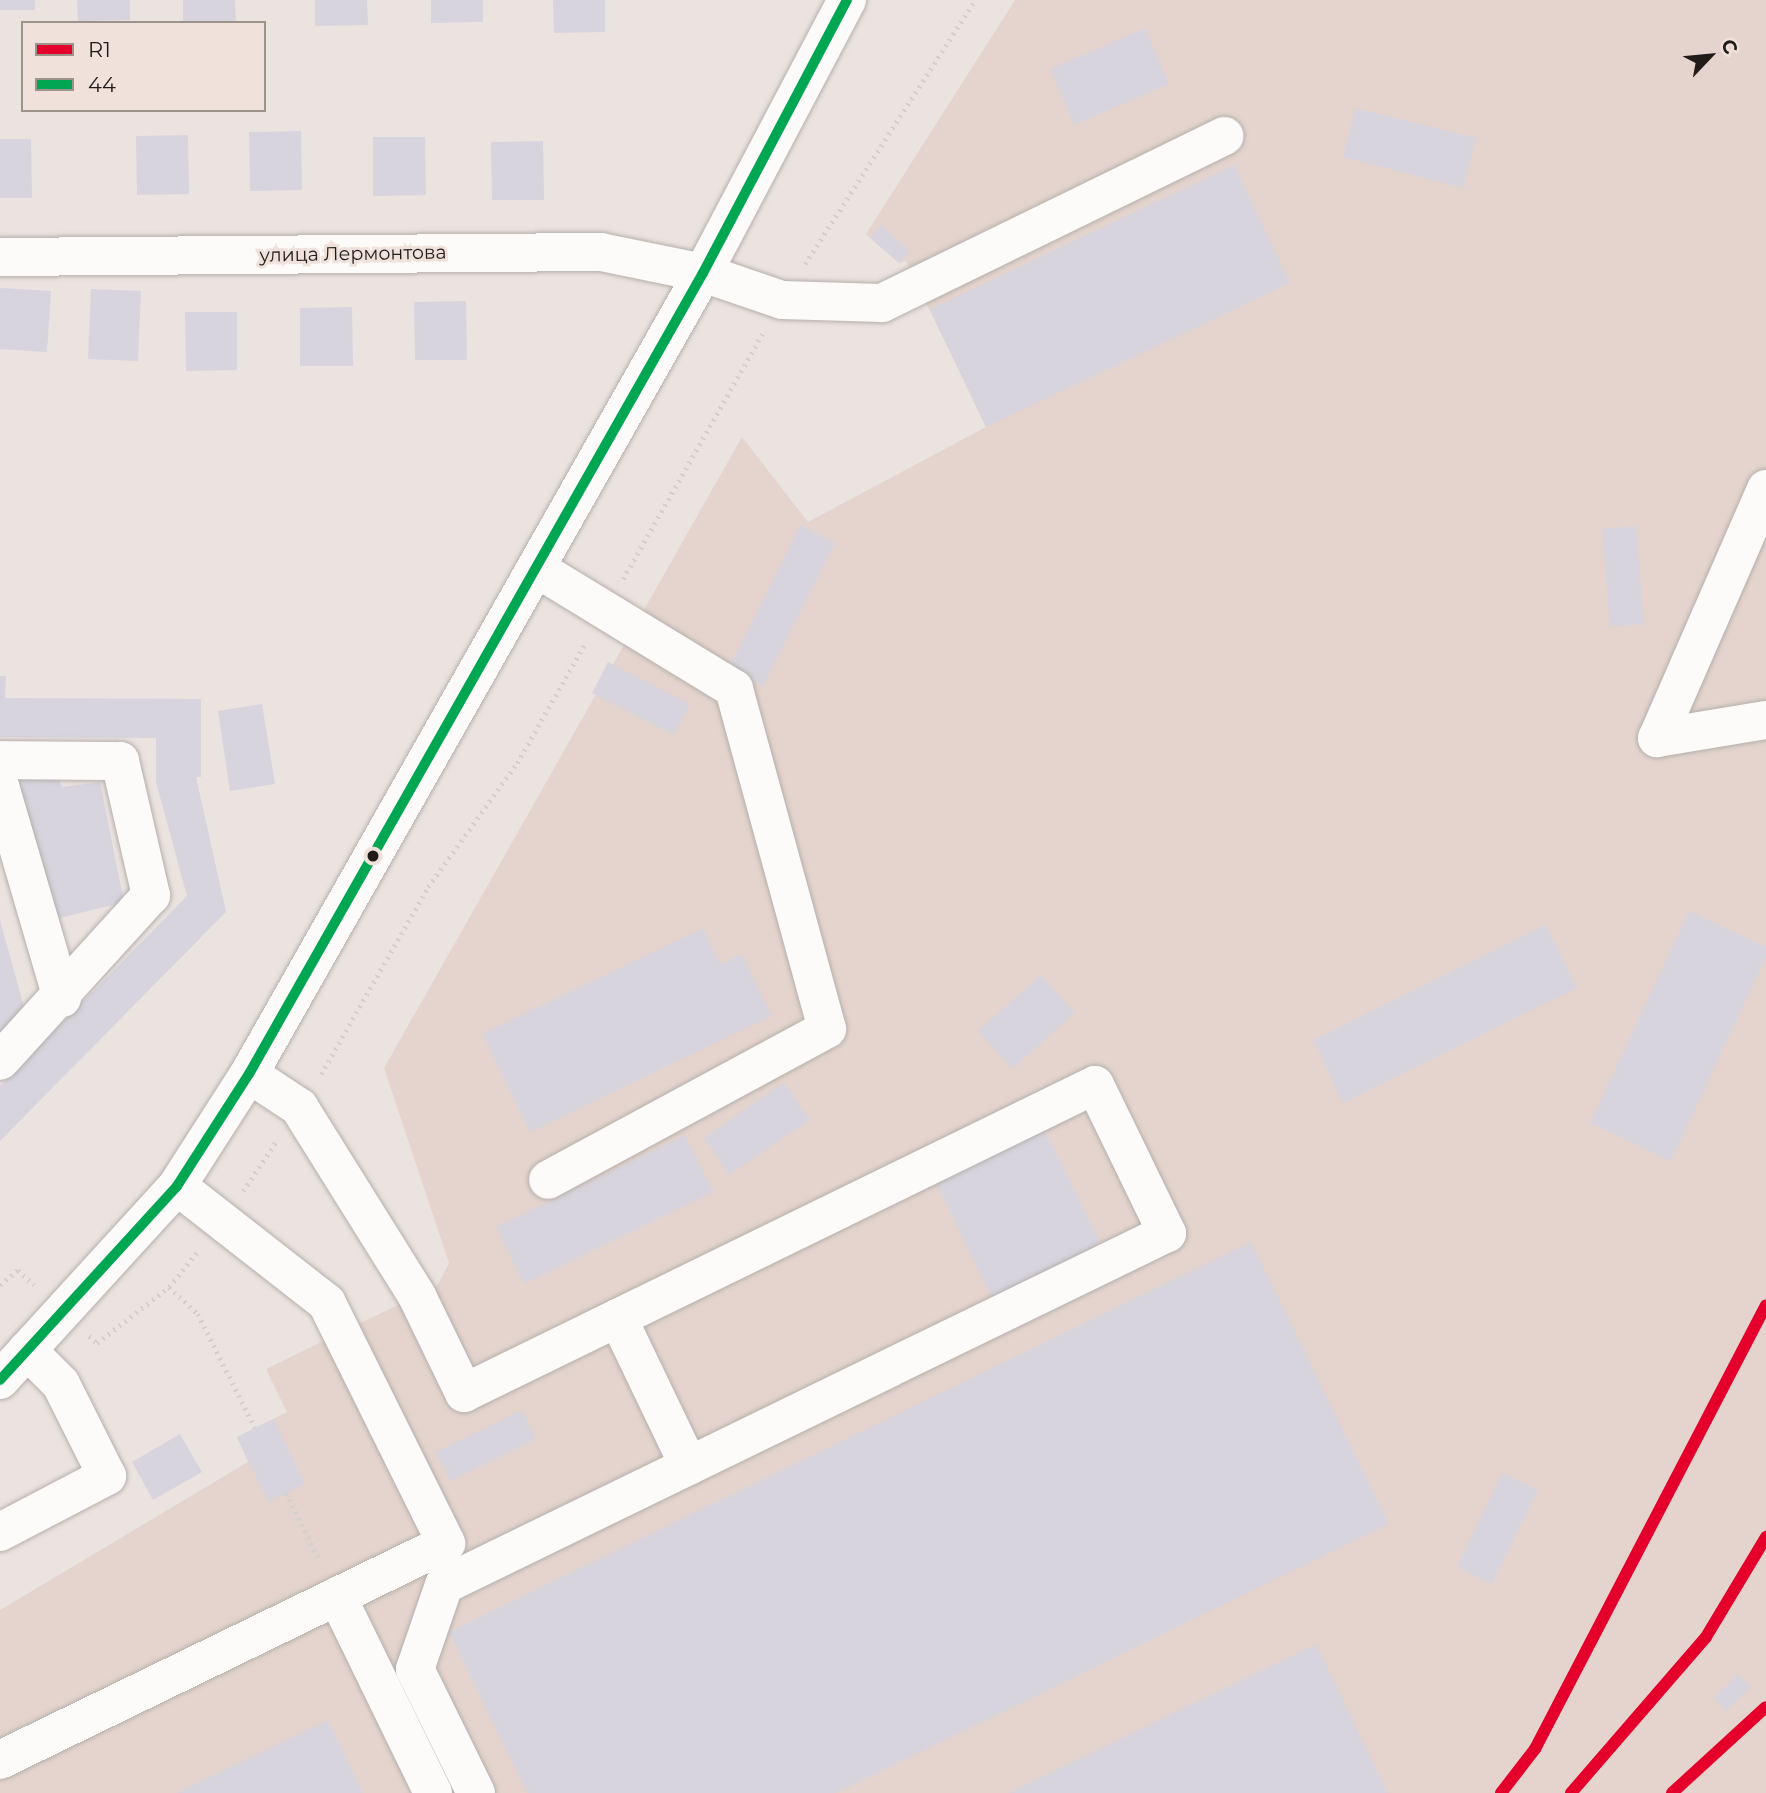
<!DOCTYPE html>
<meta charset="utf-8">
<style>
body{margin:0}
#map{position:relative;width:1766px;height:1793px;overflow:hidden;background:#ebe3e0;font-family:Montserrat,sans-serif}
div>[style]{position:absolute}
.built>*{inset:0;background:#e4d4cd}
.building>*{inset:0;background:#d7d4dd}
.path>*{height:4.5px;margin-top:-2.25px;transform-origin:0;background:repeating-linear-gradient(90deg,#d2cfce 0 2px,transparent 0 7px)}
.roads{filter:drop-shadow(0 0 2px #b5afac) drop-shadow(0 0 2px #b5afac)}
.minor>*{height:38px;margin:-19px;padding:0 19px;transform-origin:19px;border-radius:19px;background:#fcfbfa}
.major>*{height:38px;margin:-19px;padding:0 19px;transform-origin:19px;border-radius:19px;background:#fcfbfa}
.bus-1>*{height:10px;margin:-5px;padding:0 5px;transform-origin:5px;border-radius:5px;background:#00a651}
.rail-1>*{height:12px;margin:-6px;padding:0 6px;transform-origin:6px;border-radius:6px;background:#e4002b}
.dots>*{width:19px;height:19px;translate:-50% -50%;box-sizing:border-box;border:4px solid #f0e2db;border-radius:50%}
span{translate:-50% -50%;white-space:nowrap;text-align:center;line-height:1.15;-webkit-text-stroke:6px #f0e2db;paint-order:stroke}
.street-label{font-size:19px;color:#211c19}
.legend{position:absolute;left:21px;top:21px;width:245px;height:91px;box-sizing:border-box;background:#f0e2db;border:2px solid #9d938d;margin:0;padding:9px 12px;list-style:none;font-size:21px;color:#211c19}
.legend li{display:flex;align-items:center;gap:14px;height:35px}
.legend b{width:35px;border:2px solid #9d938d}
.north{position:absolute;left:1675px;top:21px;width:70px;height:70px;-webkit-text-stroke:5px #f0e2db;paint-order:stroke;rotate:64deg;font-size:19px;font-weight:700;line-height:28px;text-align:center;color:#211c19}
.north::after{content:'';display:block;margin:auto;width:24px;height:32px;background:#211c19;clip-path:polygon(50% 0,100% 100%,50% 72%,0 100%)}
</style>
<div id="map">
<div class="built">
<i style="clip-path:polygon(1015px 0,1766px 0,1766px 1793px,0 1793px,0 1610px,248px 1462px,237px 1437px,287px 1412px,266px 1369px,437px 1286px,449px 1263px,384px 1068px,742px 437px,808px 522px,986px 427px,906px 261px,899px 263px,866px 234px)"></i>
</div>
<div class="building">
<i style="clip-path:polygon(0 0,35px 0,35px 10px,0 10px)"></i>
<i style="clip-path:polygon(77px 0,130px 0,130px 20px,78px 21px)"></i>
<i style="clip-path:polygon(183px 0,235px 0,236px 23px,183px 23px)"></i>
<i style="clip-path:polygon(315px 0,367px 0,368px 25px,315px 26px)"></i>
<i style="clip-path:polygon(431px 0,483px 0,483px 22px,431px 23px)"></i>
<i style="clip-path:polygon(553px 0,605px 0,605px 32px,554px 33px)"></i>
<i style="clip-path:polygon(1145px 28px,1169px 84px,1074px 125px,1050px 69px)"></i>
<i style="clip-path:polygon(1355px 108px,1476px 138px,1463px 188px,1343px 157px)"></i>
<i style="clip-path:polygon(301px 131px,302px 190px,250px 191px,249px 132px)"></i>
<i style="clip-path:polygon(188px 135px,189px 194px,137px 195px,136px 136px)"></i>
<i style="clip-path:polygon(373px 137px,425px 137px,426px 195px,373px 196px)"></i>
<i style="clip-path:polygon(0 139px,31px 139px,32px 198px,0 198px)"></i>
<i style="clip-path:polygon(543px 141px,544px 200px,492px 200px,491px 142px)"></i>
<i style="clip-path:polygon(1234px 165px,1290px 283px,986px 427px,930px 309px)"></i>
<i style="clip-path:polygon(881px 225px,910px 251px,899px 263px,870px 238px)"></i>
<i style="clip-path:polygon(0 288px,51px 291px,47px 352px,0 349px)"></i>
<i style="clip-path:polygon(91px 289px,141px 291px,138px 361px,88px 359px)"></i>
<i style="clip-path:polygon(466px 301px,467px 360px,415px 360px,414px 302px)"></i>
<i style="clip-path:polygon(352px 307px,353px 366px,300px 366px,300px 308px)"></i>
<i style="clip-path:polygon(185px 312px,237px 312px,237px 370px,186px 371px)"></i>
<i style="clip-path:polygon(800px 525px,835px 543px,763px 686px,728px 669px)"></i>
<i style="clip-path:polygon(1636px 526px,1644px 624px,1610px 627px,1602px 529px)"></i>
<i style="clip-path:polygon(608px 662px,690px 704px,674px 735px,592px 693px)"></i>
<i style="clip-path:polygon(0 676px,6px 676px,5px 698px,201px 699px,201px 777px,196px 777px,226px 912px,0 1141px,0 1086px,187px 896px,156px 782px,156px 738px,0 737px)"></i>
<i style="clip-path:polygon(262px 704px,275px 784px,230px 791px,218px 711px)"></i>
<i style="clip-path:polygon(53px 762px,62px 787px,100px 782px,124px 902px,48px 921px,17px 771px)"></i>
<i style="clip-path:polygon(1689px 911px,1766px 947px,1766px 957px,1671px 1161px,1590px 1123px)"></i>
<i style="clip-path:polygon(0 920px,27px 1018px,0 1040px)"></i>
<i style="clip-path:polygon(1546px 925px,1577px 988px,1343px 1103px,1313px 1040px)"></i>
<i style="clip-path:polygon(703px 928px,720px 964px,742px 954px,772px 1016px,530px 1132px,482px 1034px)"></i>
<i style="clip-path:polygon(1041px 975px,1075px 1013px,1012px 1069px,978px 1031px)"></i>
<i style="clip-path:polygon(784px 1082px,810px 1120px,729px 1175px,704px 1138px)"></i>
<i style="clip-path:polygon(1039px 1118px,1107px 1256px,998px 1310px,930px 1171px)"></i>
<i style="clip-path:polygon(685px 1135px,713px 1192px,524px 1284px,496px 1227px)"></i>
<i style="clip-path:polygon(1251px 1242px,1389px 1524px,836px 1793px,527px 1793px,449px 1632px)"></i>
<i style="clip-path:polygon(522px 1410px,536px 1439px,450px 1481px,436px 1452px)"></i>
<i style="clip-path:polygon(274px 1419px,305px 1484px,268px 1502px,237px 1437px)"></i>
<i style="clip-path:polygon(180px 1434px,202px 1472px,153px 1500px,132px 1462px)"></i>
<i style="clip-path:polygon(1502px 1473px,1538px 1490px,1492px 1584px,1457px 1567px)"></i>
<i style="clip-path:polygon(1316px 1644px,1388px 1793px,1009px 1793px)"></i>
<i style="clip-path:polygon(1738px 1674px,1751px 1687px,1726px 1711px,1714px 1698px)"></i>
<i style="clip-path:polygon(328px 1720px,363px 1793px,177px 1793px)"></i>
</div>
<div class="path">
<i style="left:805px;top:264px;width:314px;rotate:-57.2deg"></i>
<i style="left:623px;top:579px;width:282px;rotate:-60.4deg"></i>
<i style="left:321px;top:1074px;width:215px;rotate:-60.2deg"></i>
<i style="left:428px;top:887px;width:153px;rotate:-54.3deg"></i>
<i style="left:517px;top:763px;width:137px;rotate:-60.3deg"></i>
<i style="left:243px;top:1191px;width:58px;rotate:-56.3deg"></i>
<i style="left:0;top:1285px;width:23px;rotate:-40deg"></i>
<i style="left:18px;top:1270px;width:22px;rotate:43deg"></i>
<i style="left:169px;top:1287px;width:40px;rotate:43deg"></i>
<i style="left:198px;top:1314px;width:127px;rotate:63.4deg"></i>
<i style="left:89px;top:1336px;width:11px;rotate:41deg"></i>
<i style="left:97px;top:1343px;width:91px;rotate:-37.9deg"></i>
<i style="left:169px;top:1287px;width:46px;rotate:-51.1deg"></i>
<i style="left:286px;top:1493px;width:76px;rotate:63.4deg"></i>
</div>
<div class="roads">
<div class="minor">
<i style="left:0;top:257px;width:601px;rotate:-0.48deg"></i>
<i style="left:601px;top:252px;width:104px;rotate:11.6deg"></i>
<i style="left:703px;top:273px;width:83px;rotate:18.9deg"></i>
<i style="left:782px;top:300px;width:100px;rotate:1.7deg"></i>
<i style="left:882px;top:303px;width:381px;rotate:-26deg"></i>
<i style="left:1766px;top:489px;width:272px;rotate:113.6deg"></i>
<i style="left:1657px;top:738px;width:110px;rotate:-9.4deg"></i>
<i style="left:536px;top:568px;width:232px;rotate:31.4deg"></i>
<i style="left:734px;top:689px;width:352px;rotate:74.7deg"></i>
<i style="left:827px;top:1029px;width:317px;rotate:151.6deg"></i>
<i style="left:0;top:760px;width:120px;rotate:0.5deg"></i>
<i style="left:120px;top:761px;width:138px;rotate:77deg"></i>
<i style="left:151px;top:895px;width:224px;rotate:132.3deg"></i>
<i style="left:0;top:786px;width:221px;rotate:73.7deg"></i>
<i style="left:249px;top:1074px;width:60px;rotate:33.4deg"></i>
<i style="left:299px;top:1107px;width:223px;rotate:58deg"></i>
<i style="left:417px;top:1296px;width:108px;rotate:64.1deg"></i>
<i style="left:464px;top:1393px;width:702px;rotate:-26.02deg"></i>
<i style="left:1095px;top:1085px;width:165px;rotate:64.1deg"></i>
<i style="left:1167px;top:1233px;width:804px;rotate:154.04deg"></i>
<i style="left:444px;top:1585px;width:89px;rotate:109deg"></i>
<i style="left:415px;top:1669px;width:138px;rotate:63.8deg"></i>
<i style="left:618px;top:1318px;width:164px;rotate:64.4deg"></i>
<i style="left:0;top:1532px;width:121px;rotate:-27.6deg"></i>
<i style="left:107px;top:1476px;width:103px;rotate:-116.6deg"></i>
<i style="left:61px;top:1384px;width:48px;rotate:-135deg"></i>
<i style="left:337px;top:1596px;width:219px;rotate:64deg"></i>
<i style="left:0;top:1760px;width:496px;rotate:-25.9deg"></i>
<i style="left:446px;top:1543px;width:268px;rotate:-116.4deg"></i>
<i style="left:327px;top:1303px;width:190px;rotate:-142deg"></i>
</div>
<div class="major">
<i style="left:0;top:1380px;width:263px;rotate:-47.6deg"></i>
<i style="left:177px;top:1186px;width:133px;rotate:-57.3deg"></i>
<i style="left:249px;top:1074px;width:921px;rotate:-60.46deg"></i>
<i style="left:703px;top:273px;width:309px;rotate:-62.2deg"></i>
</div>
</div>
<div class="bus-1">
<i style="left:0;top:1380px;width:263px;rotate:-47.6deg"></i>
<i style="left:177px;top:1186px;width:133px;rotate:-57.3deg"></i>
<i style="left:249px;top:1074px;width:921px;rotate:-60.46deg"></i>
<i style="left:703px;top:273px;width:309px;rotate:-62.2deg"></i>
</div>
<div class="rail-1">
<i style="left:1501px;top:1793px;width:56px;rotate:-52.3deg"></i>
<i style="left:1535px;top:1749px;width:500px;rotate:-62.51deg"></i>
<i style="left:1571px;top:1793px;width:206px;rotate:-49.1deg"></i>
<i style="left:1706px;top:1637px;width:117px;rotate:-59deg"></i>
<i style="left:1672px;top:1793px;width:127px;rotate:-42.5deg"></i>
</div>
<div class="dots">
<i style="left:373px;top:856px;background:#211c19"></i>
</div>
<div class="street-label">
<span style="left:353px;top:254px;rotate:-1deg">улица Лермонтова</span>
</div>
<ul class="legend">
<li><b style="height:9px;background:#e4002b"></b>R1</li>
<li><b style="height:9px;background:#00a651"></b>44</li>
</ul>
<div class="north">С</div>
</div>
